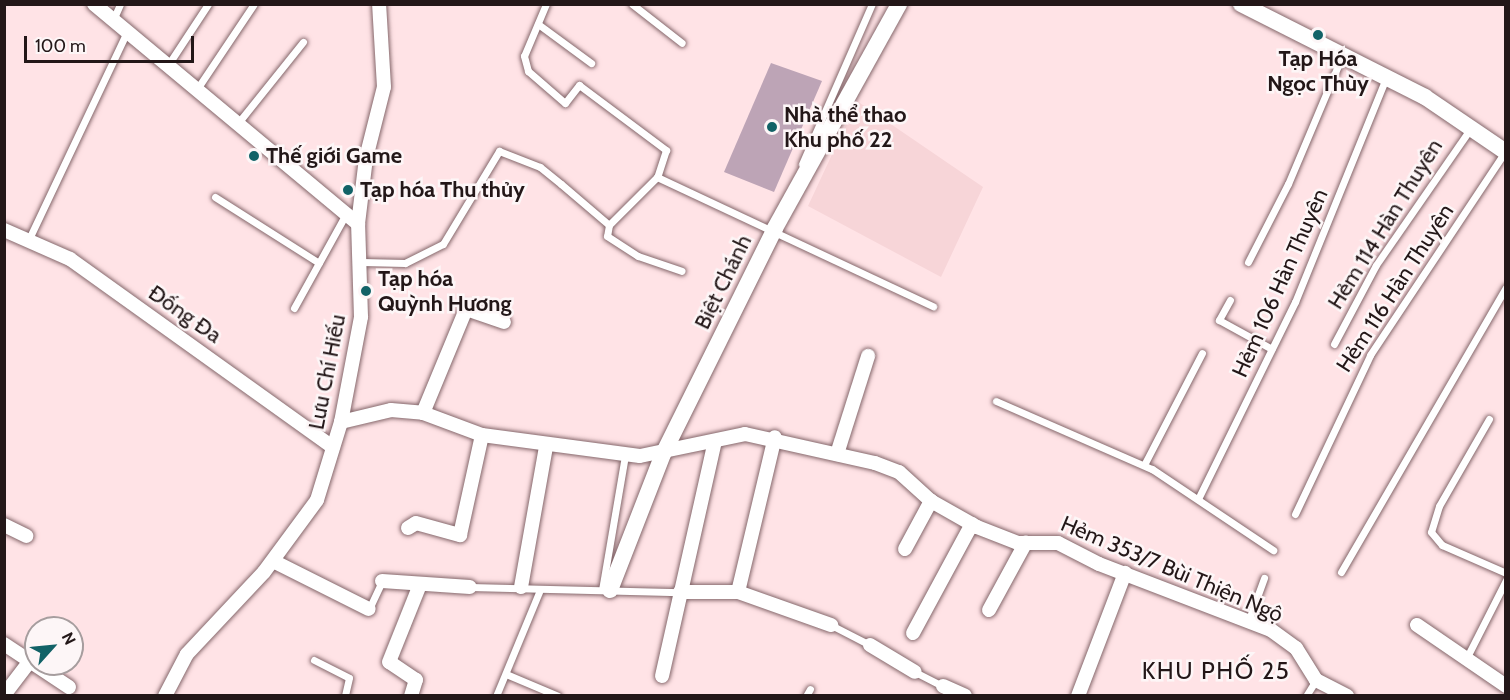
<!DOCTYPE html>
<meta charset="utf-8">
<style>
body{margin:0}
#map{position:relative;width:1510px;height:700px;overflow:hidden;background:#ffe3e6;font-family:Cabin,sans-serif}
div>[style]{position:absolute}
.built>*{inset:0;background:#f7d5d8}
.building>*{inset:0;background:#bda4b6}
.roads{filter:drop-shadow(0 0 2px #85676b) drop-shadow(0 0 2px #85676b)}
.service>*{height:7px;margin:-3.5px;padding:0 3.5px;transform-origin:3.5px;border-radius:3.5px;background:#fff}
.minor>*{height:14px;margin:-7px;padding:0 7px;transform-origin:7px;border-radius:7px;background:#fff}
.tertiary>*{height:16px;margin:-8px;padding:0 8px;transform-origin:8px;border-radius:8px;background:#fff}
.dots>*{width:16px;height:16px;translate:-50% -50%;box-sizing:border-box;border:3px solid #fdf6f7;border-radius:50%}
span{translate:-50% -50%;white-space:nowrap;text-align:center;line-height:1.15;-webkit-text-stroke:5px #fdf6f7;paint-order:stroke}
.poi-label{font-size:22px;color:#231718;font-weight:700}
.left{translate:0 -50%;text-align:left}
.street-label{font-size:22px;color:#231718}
.neighbourhood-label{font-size:24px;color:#231718;letter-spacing:1.5px}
.frame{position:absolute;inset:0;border:6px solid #231718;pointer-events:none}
.north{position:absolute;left:24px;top:616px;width:60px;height:60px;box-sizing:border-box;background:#fdf6f7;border:2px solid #a69d9e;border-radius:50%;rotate:63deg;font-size:16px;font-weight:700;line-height:24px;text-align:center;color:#231718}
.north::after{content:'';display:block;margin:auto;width:21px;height:27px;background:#126267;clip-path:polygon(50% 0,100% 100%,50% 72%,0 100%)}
.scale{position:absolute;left:24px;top:36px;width:170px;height:27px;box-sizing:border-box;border:3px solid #231718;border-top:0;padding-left:8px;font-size:18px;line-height:21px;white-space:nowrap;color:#231718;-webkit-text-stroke:4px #fdf6f7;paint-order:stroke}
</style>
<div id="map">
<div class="built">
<i style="clip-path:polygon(857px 101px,983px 187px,941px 277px,808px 206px)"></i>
</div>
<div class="building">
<i style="clip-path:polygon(771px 63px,822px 81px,774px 192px,724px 172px)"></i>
</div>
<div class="roads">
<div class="service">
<i style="left:546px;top:4px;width:56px;rotate:112.9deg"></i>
<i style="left:524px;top:56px;width:16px;rotate:75deg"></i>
<i style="left:528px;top:71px;width:49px;rotate:40.9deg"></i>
<i style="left:565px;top:103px;width:23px;rotate:-52deg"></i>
<i style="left:579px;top:85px;width:109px;rotate:36.8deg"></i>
<i style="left:666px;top:150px;width:28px;rotate:108deg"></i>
<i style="left:657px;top:177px;width:68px;rotate:135deg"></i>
<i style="left:632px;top:4px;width:63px;rotate:38deg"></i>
<i style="left:113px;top:20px;width:17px;rotate:-66deg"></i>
<i style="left:538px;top:24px;width:66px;rotate:36.3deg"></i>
<i style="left:168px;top:65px;width:73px;rotate:-56.7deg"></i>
<i style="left:197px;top:89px;width:102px;rotate:-56.2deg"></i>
<i style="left:238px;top:123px;width:104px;rotate:-51.3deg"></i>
<i style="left:802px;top:164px;width:175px;rotate:-66.4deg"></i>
<i style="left:657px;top:177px;width:305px;rotate:25.1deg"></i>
<i style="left:215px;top:197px;width:123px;rotate:32.4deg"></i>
<i style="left:28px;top:241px;width:231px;rotate:-64.7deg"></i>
<i style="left:362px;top:262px;width:43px;rotate:1.3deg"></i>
<i style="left:405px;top:263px;width:42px;rotate:-26.6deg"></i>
<i style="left:443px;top:244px;width:109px;rotate:-58.9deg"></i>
<i style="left:499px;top:151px;width:44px;rotate:21.3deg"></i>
<i style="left:540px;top:167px;width:27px;rotate:39deg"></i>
<i style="left:561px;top:184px;width:63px;rotate:40.5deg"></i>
<i style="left:609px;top:225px;width:11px;rotate:100deg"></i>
<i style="left:607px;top:236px;width:37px;rotate:33deg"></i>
<i style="left:638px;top:256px;width:46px;rotate:18.8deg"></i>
<i style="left:1248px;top:262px;width:88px;rotate:-62.9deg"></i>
<i style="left:1288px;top:184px;width:139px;rotate:-67.1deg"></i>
<i style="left:1230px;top:300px;width:23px;rotate:119deg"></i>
<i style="left:1219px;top:320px;width:60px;rotate:28.7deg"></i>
<i style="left:294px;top:308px;width:110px;rotate:-61.1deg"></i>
<i style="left:1334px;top:344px;width:89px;rotate:-62deg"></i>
<i style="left:1376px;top:265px;width:165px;rotate:-55.3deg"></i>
<i style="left:996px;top:401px;width:170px;rotate:23.6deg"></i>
<i style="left:1152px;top:469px;width:146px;rotate:33.8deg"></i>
<i style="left:1489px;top:419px;width:100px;rotate:119.9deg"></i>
<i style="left:1439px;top:506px;width:27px;rotate:107deg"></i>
<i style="left:1431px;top:532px;width:17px;rotate:50deg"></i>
<i style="left:1442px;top:545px;width:70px;rotate:23.6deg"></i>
<i style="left:1144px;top:465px;width:126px;rotate:-62.6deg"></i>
<i style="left:1198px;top:499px;width:220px;rotate:-63.8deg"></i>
<i style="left:1295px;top:302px;width:242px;rotate:-67.9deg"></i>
<i style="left:1295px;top:514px;width:176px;rotate:-64.7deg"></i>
<i style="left:1370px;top:355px;width:244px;rotate:-56.4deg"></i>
<i style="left:1341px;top:572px;width:329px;rotate:-59.9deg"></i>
<i style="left:470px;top:587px;width:210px;rotate:1.4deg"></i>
<i style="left:602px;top:590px;width:137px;rotate:-80.3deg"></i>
<i style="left:369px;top:609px;width:31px;rotate:-65deg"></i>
<i style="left:1248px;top:622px;width:47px;rotate:-70deg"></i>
<i style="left:831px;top:625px;width:44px;rotate:27.1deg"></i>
<i style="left:1466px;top:659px;width:89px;rotate:-63.1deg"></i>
<i style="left:314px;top:660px;width:39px;rotate:27deg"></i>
<i style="left:349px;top:678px;width:18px;rotate:103deg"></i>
<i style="left:915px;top:672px;width:31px;rotate:27deg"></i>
<i style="left:506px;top:674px;width:56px;rotate:22.9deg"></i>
<i style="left:496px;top:696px;width:115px;rotate:-67.5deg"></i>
<i style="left:806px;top:696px;width:8px;rotate:-60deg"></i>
<i style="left:1306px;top:696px;width:19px;rotate:-58deg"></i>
</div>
<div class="minor">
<i style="left:94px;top:4px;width:344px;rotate:39.8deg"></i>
<i style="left:4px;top:230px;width:72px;rotate:23.7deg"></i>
<i style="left:70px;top:259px;width:323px;rotate:35.6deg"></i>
<i style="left:423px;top:413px;width:113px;rotate:-67.5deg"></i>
<i style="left:466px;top:309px;width:40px;rotate:18.9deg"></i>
<i style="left:341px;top:422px;width:51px;rotate:-13.5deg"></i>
<i style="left:391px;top:410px;width:32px;rotate:5deg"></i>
<i style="left:423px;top:413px;width:63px;rotate:20.4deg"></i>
<i style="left:482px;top:435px;width:159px;rotate:7.6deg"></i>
<i style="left:640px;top:456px;width:107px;rotate:-11.8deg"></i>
<i style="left:745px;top:434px;width:133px;rotate:12.6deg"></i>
<i style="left:875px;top:463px;width:26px;rotate:21deg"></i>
<i style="left:899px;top:472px;width:43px;rotate:42.2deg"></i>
<i style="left:931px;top:501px;width:53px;rotate:29.5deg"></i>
<i style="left:977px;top:527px;width:44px;rotate:21.3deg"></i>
<i style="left:1018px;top:543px;width:40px"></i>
<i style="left:1058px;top:543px;width:46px;rotate:27.1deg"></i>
<i style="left:1099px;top:564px;width:184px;rotate:21deg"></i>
<i style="left:1271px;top:630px;width:31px;rotate:36deg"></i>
<i style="left:1296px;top:648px;width:38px;rotate:58deg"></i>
<i style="left:1316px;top:680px;width:35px;rotate:27deg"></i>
<i style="left:837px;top:454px;width:103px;rotate:-72.4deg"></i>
<i style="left:4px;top:525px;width:25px;rotate:26deg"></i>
<i style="left:408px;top:528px;width:9px;rotate:-32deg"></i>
<i style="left:416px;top:523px;width:46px;rotate:15.3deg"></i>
<i style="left:460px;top:535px;width:102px;rotate:-77.6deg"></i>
<i style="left:905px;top:549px;width:55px;rotate:-61.6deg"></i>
<i style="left:273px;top:561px;width:107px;rotate:26.6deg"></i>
<i style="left:382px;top:581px;width:88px;rotate:3.9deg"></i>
<i style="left:521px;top:587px;width:143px;rotate:-79.9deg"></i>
<i style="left:680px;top:592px;width:58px"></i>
<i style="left:738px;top:592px;width:99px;rotate:19.5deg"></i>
<i style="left:738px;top:592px;width:159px;rotate:-76.6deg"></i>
<i style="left:989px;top:610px;width:77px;rotate:-61.4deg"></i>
<i style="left:1417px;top:625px;width:108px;rotate:34.4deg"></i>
<i style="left:913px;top:633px;width:124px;rotate:-61.6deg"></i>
<i style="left:4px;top:644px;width:78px;rotate:33.5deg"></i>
<i style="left:870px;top:645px;width:52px;rotate:31deg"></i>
<i style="left:662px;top:676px;width:241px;rotate:-77.3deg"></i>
<i style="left:943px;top:686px;width:24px;rotate:24deg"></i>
<i style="left:4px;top:695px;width:43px;rotate:-52.6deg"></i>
<i style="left:165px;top:696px;width:47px;rotate:-62.4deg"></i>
<i style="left:187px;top:654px;width:112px;rotate:-46.8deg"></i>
<i style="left:264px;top:572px;width:89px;rotate:-53.6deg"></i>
<i style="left:317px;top:500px;width:82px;rotate:-72.9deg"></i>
<i style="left:341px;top:422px;width:107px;rotate:-79.2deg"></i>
<i style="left:361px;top:317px;width:93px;rotate:-91.8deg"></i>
<i style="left:358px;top:224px;width:66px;rotate:-83.1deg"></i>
<i style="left:366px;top:158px;width:73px;rotate:-75.8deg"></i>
<i style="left:384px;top:87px;width:83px;rotate:-93.4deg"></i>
<i style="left:411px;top:696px;width:17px;rotate:-73deg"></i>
<i style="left:416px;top:680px;width:32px;rotate:-146deg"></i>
<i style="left:389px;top:662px;width:81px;rotate:-68.2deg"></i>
<i style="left:1078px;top:696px;width:132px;rotate:-69.1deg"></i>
</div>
<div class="tertiary">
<i style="left:1241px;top:4px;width:206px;rotate:26.8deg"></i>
<i style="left:1425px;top:97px;width:98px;rotate:34.2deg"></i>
<i style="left:610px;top:590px;width:146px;rotate:-68.7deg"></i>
<i style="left:663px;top:454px;width:252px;rotate:-63.6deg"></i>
<i style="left:775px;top:228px;width:256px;rotate:-61deg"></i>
</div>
</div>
<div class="dots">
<i style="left:1318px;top:35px;background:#126267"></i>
<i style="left:772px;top:127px;background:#126267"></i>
<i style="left:254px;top:156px;background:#126267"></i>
<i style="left:348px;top:190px;background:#126267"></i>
<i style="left:366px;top:291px;background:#126267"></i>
</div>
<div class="poi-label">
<span style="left:1318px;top:71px">Tạp Hóa<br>Ngọc Thùy</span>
<span class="left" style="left:784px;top:127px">Nhà thể thao<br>Khu phố 22</span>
<span class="left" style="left:266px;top:156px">Thế giới Game</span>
<span class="left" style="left:360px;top:190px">Tạp hóa Thu thủy</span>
<span class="left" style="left:378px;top:291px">Tạp hóa<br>Quỳnh Hương</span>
</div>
<div class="street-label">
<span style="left:1385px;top:224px;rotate:-58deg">Hẻm 114 Hàn Thuyên</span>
<span style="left:723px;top:282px;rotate:-64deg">Biệt Chánh</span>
<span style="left:1280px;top:283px;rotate:-66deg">Hẻm 106 Hàn Thuyên</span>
<span style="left:1395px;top:288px;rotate:-57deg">Hẻm 116 Hàn Thuyên</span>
<span style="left:185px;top:314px;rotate:35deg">Đống Đa</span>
<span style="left:327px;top:372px;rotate:-79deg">Lưu Chí Hiếu</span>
<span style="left:1172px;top:569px;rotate:23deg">Hẻm 353/7 Bùi Thiện Ngộ</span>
</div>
<div class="neighbourhood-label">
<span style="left:1216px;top:671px">KHU PHỐ 25</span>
</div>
<div class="frame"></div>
<div class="north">N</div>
<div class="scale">100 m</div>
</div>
